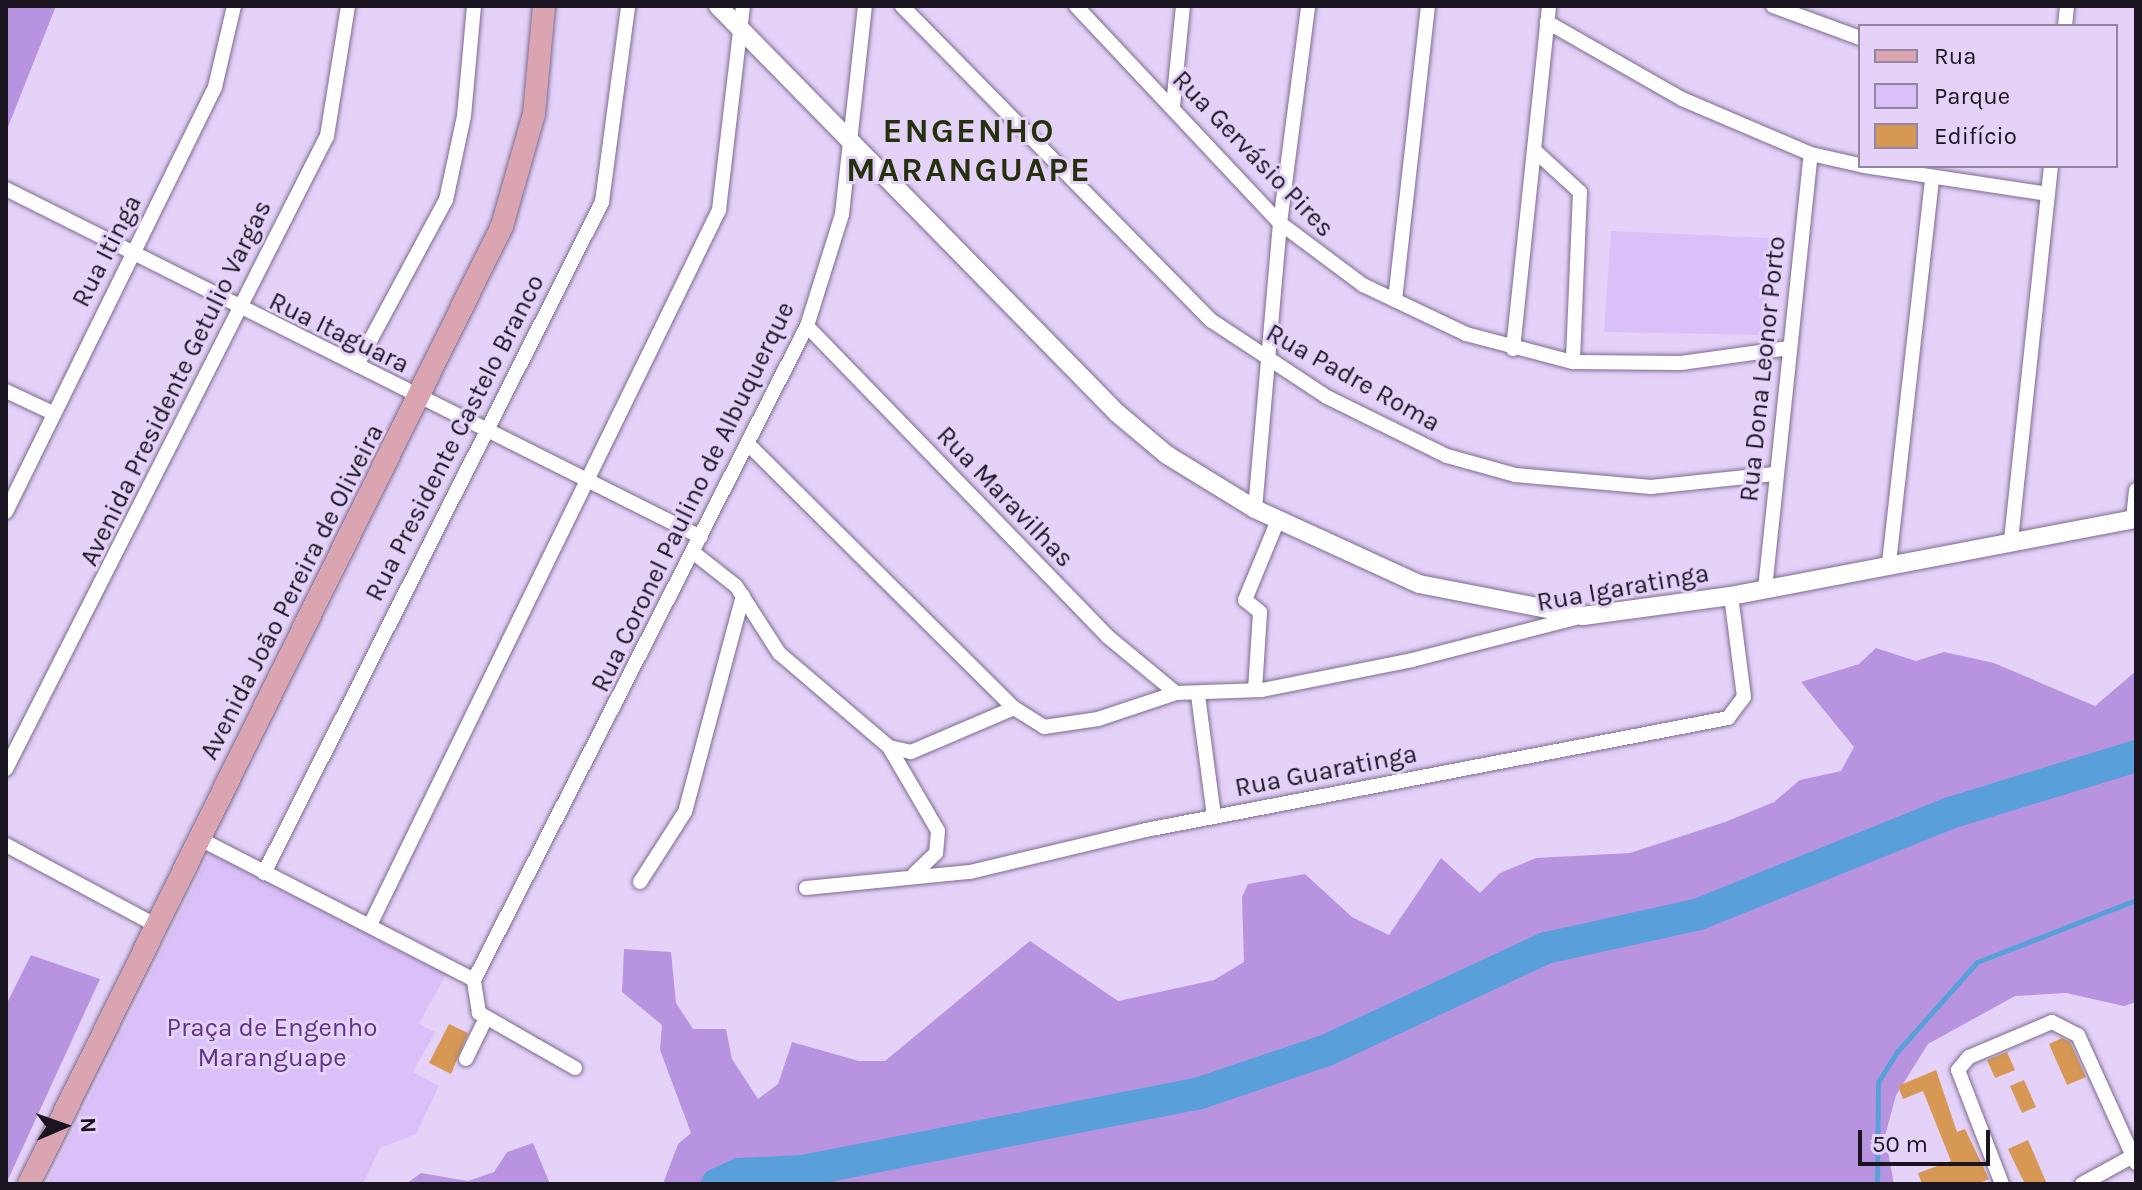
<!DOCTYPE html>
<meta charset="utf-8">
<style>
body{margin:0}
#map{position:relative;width:2142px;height:1190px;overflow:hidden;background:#e4d2f9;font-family:Karla,sans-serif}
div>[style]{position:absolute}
.green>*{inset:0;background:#dac0f9}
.forest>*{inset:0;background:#b894e0}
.stream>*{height:5px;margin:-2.5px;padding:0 2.5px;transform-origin:2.5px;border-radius:2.5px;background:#59a0db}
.river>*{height:32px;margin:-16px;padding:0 16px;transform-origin:16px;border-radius:16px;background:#59a0db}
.building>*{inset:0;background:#d79855}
.roads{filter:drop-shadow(0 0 2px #7c6c8f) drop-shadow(0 0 2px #7c6c8f)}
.minor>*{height:14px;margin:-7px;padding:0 7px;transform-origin:7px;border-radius:7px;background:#fff}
.tertiary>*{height:18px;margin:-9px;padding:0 9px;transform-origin:9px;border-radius:9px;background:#fff}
.primary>*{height:22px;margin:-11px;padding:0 11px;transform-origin:11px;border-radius:11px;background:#daa4b1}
span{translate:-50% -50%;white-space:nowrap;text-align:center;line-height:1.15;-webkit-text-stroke:6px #e4d2f9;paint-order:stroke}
.street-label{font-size:26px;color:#1a1421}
.park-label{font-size:26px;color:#61328a}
.district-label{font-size:34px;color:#25310c;font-weight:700;letter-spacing:2px}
.frame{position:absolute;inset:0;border:8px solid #1a1421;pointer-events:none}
.legend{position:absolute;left:1858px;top:24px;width:260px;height:144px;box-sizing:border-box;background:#e4d2f9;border:2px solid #9386a3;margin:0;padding:10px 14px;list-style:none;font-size:24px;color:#1a1421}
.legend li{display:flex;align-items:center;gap:16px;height:40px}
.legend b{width:40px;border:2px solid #9386a3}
.north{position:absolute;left:24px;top:1086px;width:80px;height:80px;-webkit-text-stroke:6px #e4d2f9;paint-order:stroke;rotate:88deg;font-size:22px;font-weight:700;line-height:32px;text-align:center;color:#1a1421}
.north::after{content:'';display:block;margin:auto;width:28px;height:36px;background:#1a1421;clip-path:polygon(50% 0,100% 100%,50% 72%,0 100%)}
.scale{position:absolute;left:1858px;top:1130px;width:132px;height:36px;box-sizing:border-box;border:4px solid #1a1421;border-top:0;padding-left:10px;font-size:24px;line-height:28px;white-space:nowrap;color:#1a1421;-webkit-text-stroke:6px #e4d2f9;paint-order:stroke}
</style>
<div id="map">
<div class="green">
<i style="clip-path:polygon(1611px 231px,1769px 238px,1766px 335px,1604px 332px)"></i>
<i style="clip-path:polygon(210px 853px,446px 974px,419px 1024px,435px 1032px,413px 1072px,439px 1086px,416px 1134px,380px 1148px,363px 1184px,47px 1184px)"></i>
</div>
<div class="forest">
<i style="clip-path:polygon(6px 6px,56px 6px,6px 132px)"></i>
<i style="clip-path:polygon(1876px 648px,1916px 661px,1944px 652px,1994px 663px,2095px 706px,2136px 671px,2136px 1002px,2124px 1006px,2066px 993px,2015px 996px,1928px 1044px,1896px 1095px,1885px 1136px,1894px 1184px,663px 1184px,678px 1144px,691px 1133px,660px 1050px,662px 1025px,622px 992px,624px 949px,671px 952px,676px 1003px,693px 1029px,726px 1029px,732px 1059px,758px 1099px,778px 1084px,792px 1042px,859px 1061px,885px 1061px,1030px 941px,1118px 1001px,1214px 980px,1244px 962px,1242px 897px,1248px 884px,1305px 874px,1352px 917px,1389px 935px,1441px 858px,1480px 893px,1500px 873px,1536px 858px,1630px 853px,1725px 822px,1774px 802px,1800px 780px,1841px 771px,1854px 747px,1801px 682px,1859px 664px)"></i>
<i style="clip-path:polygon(31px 955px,100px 979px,6px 1184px,6px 1005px)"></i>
<i style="clip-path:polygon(533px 1143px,550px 1184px,406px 1184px,421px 1173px,468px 1181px,494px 1172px,507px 1152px)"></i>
</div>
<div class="stream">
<i style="left:1877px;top:1184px;width:102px;rotate:-89.4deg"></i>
<i style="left:1878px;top:1082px;width:36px;rotate:-58deg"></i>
<i style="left:1897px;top:1052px;width:120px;rotate:-48.4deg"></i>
<i style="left:1977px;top:962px;width:171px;rotate:-21.3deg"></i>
</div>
<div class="river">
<i style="left:717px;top:1184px;width:24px;rotate:-24deg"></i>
<i style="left:739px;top:1174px;width:64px;rotate:-2.7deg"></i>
<i style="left:803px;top:1171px;width:401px;rotate:-11.1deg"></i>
<i style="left:1197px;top:1094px;width:137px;rotate:-18.7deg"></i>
<i style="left:1327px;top:1050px;width:242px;rotate:-25deg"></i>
<i style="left:1546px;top:948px;width:157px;rotate:-12.5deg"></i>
<i style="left:1699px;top:914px;width:271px;rotate:-21.9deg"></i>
<i style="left:1950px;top:813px;width:195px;rotate:-17deg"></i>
</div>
<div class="building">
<i style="clip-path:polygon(449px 1024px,468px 1033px,451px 1074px,429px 1063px)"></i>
<i style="clip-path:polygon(2062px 1038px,2070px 1042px,2086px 1077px,2067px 1085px,2049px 1044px)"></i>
<i style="clip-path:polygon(2007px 1052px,2015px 1070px,1995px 1078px,1987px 1060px)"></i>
<i style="clip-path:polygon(1936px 1070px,1957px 1132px,1965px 1129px,1989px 1179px,1978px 1184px,1922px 1184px,1918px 1173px,1951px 1161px,1923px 1091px,1903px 1099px,1898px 1086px)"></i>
<i style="clip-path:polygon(2024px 1080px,2036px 1107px,2022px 1113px,2010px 1086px)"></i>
<i style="clip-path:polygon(2028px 1140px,2047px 1184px,2025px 1184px,2018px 1170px,2008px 1149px)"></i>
</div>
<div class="roads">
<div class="minor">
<i style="left:902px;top:6px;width:442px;rotate:45.5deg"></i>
<i style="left:1212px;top:321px;width:138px;rotate:33.5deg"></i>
<i style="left:1327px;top:397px;width:134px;rotate:26.2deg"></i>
<i style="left:1447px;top:456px;width:71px;rotate:15.6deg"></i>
<i style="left:1515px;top:475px;width:137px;rotate:5deg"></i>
<i style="left:1651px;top:487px;width:124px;rotate:-6deg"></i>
<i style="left:1076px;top:6px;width:298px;rotate:46.8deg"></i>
<i style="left:1280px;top:223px;width:104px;rotate:36.8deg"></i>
<i style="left:1363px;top:285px;width:114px;rotate:25.4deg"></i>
<i style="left:1466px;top:334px;width:111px;rotate:14.7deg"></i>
<i style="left:1573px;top:362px;width:108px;rotate:0.5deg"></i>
<i style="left:1681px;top:363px;width:109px;rotate:-7.9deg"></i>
<i style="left:1773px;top:6px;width:93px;rotate:20.2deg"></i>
<i style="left:1547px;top:22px;width:155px;rotate:29.7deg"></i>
<i style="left:1682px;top:99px;width:140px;rotate:23.1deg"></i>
<i style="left:1811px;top:154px;width:50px;rotate:12.7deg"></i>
<i style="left:2065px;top:26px;width:20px;rotate:-84deg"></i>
<i style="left:1173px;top:106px;width:100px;rotate:-84.3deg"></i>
<i style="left:1534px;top:150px;width:62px;rotate:42.4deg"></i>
<i style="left:1580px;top:192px;width:170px;rotate:92.4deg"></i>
<i style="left:1863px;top:166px;width:187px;rotate:8.6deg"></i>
<i style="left:6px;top:189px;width:777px;rotate:26.6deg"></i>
<i style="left:1395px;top:300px;width:296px;rotate:-83.6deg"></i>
<i style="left:807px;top:326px;width:431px;rotate:45.9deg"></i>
<i style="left:1107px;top:636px;width:89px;rotate:39.6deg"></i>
<i style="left:1513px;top:349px;width:345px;rotate:-84deg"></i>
<i style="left:357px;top:365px;width:187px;rotate:-61.7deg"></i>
<i style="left:446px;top:200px;width:86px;rotate:-77.9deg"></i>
<i style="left:464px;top:116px;width:110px;rotate:-84.8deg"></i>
<i style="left:6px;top:391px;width:52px;rotate:25.1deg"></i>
<i style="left:748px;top:444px;width:375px;rotate:44.8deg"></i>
<i style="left:1014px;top:708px;width:36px;rotate:32deg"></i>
<i style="left:1044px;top:727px;width:55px;rotate:-8.4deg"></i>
<i style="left:1098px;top:719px;width:82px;rotate:-18.4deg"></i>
<i style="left:1176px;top:693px;width:86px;rotate:-2deg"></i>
<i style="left:1262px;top:690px;width:153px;rotate:-11.3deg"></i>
<i style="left:1412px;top:660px;width:172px;rotate:-14.4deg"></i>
<i style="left:1255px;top:509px;width:287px;rotate:-85deg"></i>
<i style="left:1280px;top:223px;width:219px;rotate:-82.6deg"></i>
<i style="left:6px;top:512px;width:474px;rotate:-63.8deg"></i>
<i style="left:215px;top:87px;width:83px;rotate:-76.8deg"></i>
<i style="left:2133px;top:519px;width:29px;rotate:-84deg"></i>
<i style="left:2011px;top:540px;width:376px;rotate:-83.9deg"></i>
<i style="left:694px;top:553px;width:53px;rotate:38.2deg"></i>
<i style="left:736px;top:586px;width:80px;rotate:57.3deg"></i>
<i style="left:779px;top:653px;width:145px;rotate:40.5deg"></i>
<i style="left:889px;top:747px;width:23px;rotate:13deg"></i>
<i style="left:911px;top:752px;width:112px;rotate:-23.1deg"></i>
<i style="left:1889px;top:563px;width:385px;rotate:-83.6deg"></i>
<i style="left:1765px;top:589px;width:437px;rotate:-84deg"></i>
<i style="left:1255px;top:690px;width:78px;rotate:-86.3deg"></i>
<i style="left:1260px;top:612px;width:19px;rotate:-141deg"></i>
<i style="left:1245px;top:600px;width:87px;rotate:-67.6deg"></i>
<i style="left:1198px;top:695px;width:123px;rotate:82.5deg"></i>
<i style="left:889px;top:747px;width:97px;rotate:59.7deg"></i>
<i style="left:938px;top:831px;width:22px;rotate:95deg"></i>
<i style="left:936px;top:853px;width:30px;rotate:136deg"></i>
<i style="left:6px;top:769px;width:710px;rotate:-63.11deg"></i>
<i style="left:327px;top:136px;width:132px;rotate:-80.8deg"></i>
<i style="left:200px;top:839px;width:308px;rotate:27.2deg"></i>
<i style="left:6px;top:845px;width:169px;rotate:28.2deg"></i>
<i style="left:264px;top:873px;width:751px;rotate:-63.26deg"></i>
<i style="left:602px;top:202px;width:198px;rotate:-82.4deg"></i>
<i style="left:640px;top:882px;width:83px;rotate:-57.3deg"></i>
<i style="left:685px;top:812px;width:224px;rotate:-75deg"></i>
<i style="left:806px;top:888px;width:165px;rotate:-5.6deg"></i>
<i style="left:970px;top:872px;width:181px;rotate:-13.4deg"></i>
<i style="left:1146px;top:830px;width:593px;rotate:-10.89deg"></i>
<i style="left:1728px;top:718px;width:26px;rotate:-53deg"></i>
<i style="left:1744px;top:697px;width:102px;rotate:-97.3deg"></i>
<i style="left:370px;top:925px;width:796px;rotate:-63.98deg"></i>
<i style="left:719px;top:210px;width:205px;rotate:-83.3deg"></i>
<i style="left:466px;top:1059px;width:46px;rotate:-64deg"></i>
<i style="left:575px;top:1068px;width:111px;rotate:-150.2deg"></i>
<i style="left:479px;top:1013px;width:33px;rotate:-99deg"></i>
<i style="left:474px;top:980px;width:734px;rotate:-63.02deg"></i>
<i style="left:807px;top:326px;width:117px;rotate:-72.6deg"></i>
<i style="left:842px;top:214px;width:209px;rotate:-83.7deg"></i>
<i style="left:2002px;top:1184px;width:122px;rotate:-111.1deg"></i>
<i style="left:1958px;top:1070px;width:17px;rotate:-50deg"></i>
<i style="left:1969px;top:1057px;width:90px;rotate:-22.9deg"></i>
<i style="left:2052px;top:1022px;width:29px;rotate:27deg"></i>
<i style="left:2078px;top:1035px;width:141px;rotate:65.6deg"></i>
<i style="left:2082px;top:1184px;width:58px;rotate:-28.8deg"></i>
</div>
<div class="tertiary">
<i style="left:718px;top:6px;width:570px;rotate:45.57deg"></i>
<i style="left:1117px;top:413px;width:65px;rotate:40deg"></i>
<i style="left:1167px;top:455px;width:103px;rotate:31.5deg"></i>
<i style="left:1255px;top:509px;width:180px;rotate:24.6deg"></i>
<i style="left:1419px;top:584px;width:167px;rotate:11deg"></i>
<i style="left:1583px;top:616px;width:149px;rotate:-7.7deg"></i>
<i style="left:1731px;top:596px;width:412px;rotate:-10.8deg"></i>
</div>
<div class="primary">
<i style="left:29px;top:1184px;width:1068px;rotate:-63.72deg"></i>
<i style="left:502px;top:226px;width:116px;rotate:-74.1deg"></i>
<i style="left:534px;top:114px;width:108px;rotate:-84.7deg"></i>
</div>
</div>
<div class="street-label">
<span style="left:1253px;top:154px;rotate:46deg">Rua Gervásio Pires</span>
<span style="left:107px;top:251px;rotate:-63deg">Rua Itinga</span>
<span style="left:339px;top:333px;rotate:26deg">Rua Itaguara</span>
<span style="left:1763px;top:369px;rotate:-84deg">Rua Dona Leonor Porto</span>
<span style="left:1353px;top:378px;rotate:29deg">Rua Padre Roma</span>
<span style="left:176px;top:383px;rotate:-64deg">Avenida Presidente Getulio Vargas</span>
<span style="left:455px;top:438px;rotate:-63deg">Rua Presidente Castelo Branco</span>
<span style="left:693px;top:497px;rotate:-64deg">Rua Coronel Paulino de Albuquerque</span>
<span style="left:1005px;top:497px;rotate:46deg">Rua Maravilhas</span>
<span style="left:1623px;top:588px;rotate:-10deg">Rua Igaratinga</span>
<span style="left:292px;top:592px;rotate:-63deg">Avenida João Pereira de Oliveira</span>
<span style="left:1326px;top:771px;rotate:-11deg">Rua Guaratinga</span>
</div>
<div class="park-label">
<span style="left:272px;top:1043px">Praça de Engenho<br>Maranguape</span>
</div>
<div class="district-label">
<span style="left:969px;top:151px">ENGENHO<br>MARANGUAPE</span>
</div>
<div class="frame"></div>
<ul class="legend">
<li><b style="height:10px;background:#daa4b1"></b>Rua</li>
<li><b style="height:22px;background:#dac0f9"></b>Parque</li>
<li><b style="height:22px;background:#d79855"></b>Edifício</li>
</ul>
<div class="north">N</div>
<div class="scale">50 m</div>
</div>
